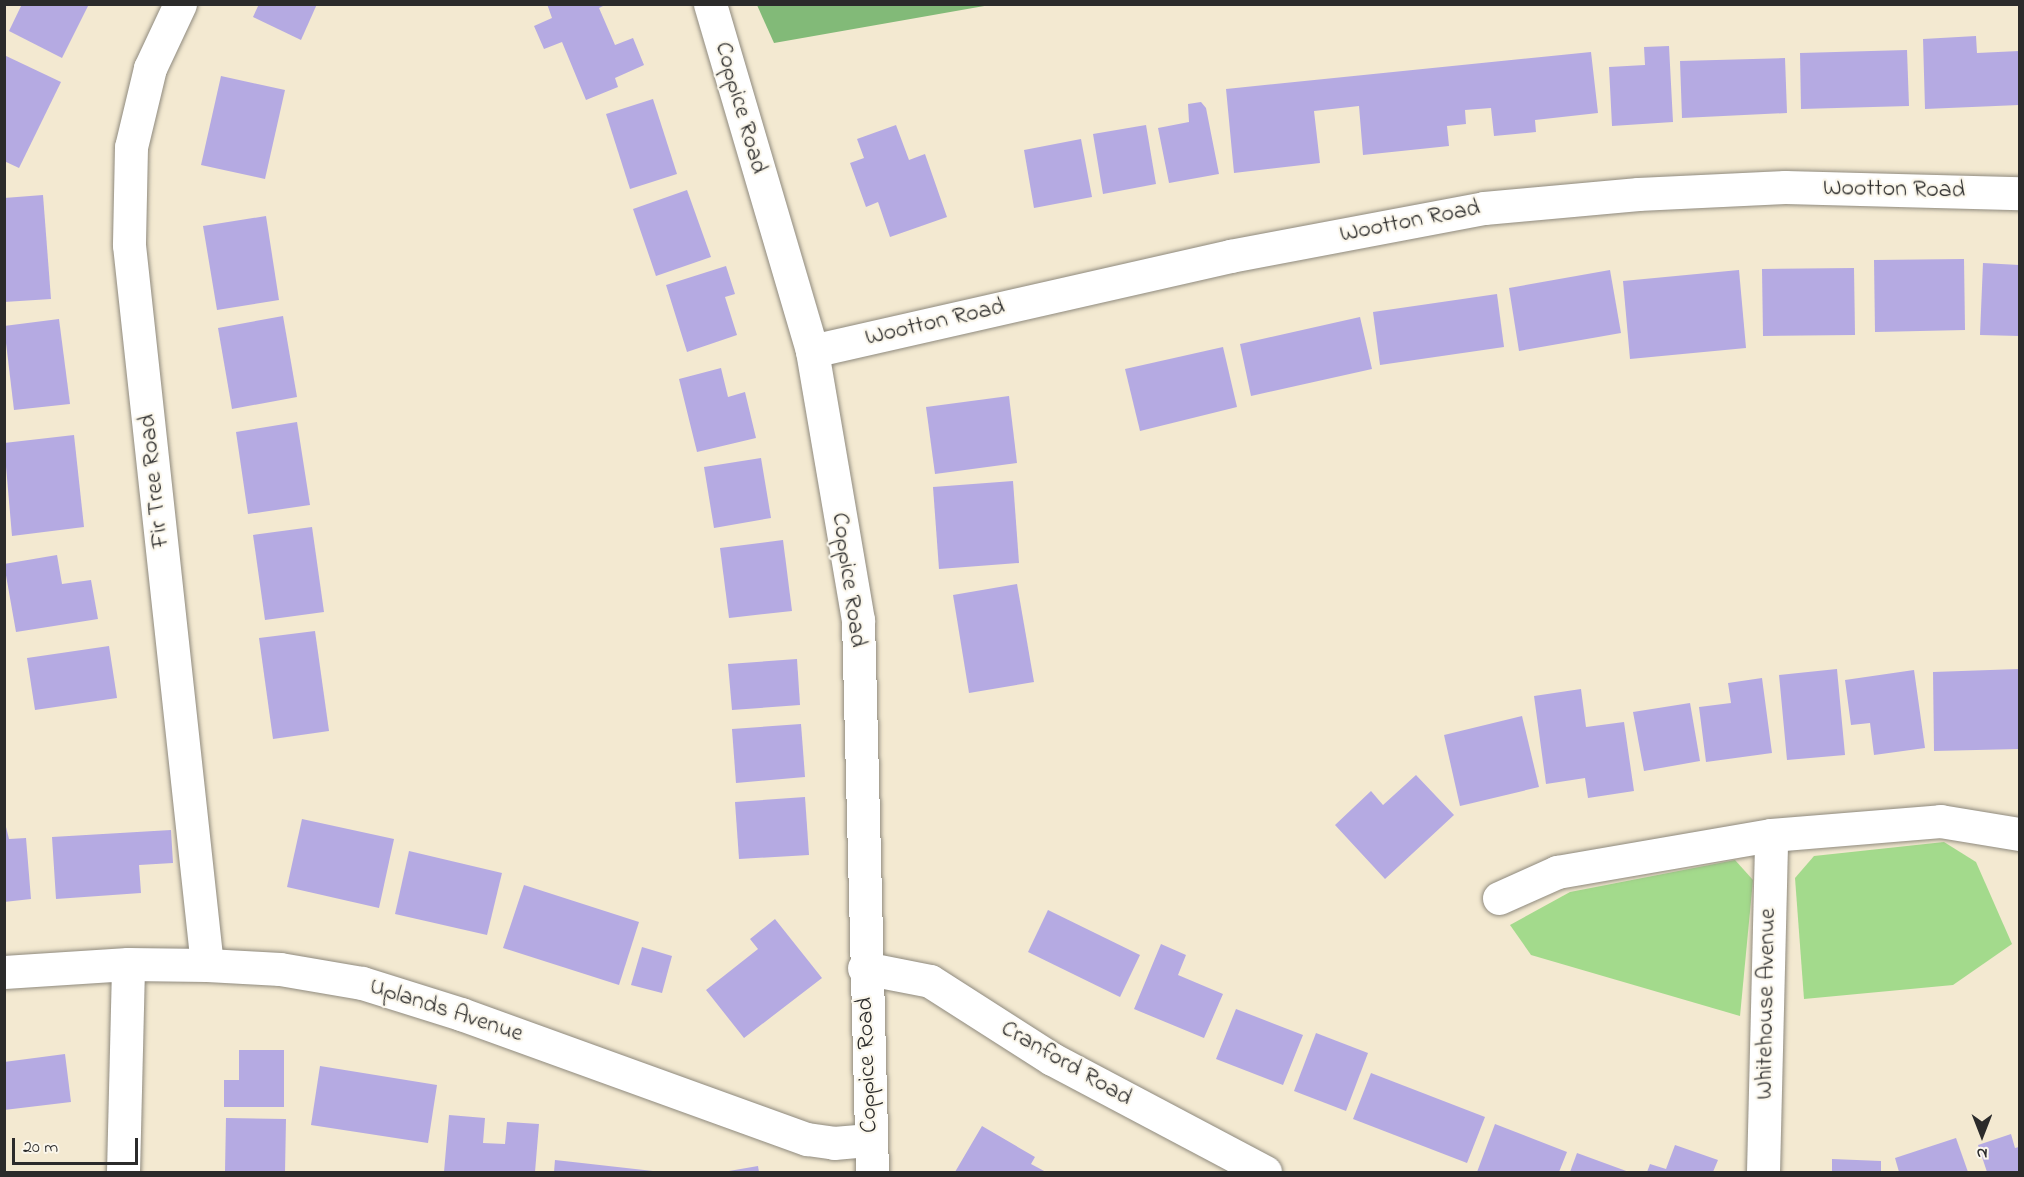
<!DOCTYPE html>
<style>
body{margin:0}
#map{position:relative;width:2024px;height:1177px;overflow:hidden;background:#f3e9d1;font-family:"Indie Flower",sans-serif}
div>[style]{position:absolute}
.green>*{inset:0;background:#a3da8c}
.forest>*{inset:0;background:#82ba78}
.building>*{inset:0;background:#b5aae2}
.roads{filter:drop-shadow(0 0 2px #8f8a7e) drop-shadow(0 0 2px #8f8a7e)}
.minor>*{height:33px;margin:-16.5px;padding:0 16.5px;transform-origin:16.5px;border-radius:16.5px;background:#fff}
span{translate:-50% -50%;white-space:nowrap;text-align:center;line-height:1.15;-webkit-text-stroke:4.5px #fbf7ec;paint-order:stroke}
.street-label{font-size:24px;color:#2b2b2b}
.frame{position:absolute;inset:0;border:6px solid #2b2b2b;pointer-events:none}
.north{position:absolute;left:1952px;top:1105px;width:60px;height:60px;-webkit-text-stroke:4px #fbf7ec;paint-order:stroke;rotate:180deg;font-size:16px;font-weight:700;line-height:24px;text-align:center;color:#2b2b2b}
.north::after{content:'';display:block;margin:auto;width:21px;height:27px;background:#2b2b2b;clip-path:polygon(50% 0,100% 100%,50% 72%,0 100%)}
.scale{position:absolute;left:12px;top:1138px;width:126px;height:27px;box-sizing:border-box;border:3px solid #2b2b2b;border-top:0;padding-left:8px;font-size:18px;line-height:21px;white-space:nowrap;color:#2b2b2b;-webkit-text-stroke:4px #fbf7ec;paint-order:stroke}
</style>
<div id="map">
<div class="green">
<i style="clip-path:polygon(1944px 842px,1976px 862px,2012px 944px,1953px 985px,1804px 999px,1795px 878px,1814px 856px)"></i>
<i style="clip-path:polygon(1735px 860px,1753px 880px,1740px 1016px,1531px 955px,1510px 925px,1570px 892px)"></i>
</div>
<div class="forest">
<i style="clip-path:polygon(757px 5px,990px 5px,774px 43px)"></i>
</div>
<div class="building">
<i style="clip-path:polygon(22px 4px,89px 4px,62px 58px,9px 31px)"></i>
<i style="clip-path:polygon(259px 4px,317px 4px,301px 40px,253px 17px)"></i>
<i style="clip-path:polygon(547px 4px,607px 4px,599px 8px,615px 45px,633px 38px,644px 65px,615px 78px,618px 87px,586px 100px,562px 42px,544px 49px,534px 26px,552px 18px)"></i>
<i style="clip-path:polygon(1976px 36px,1977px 53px,2019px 51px,2019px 105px,1925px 109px,1923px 39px)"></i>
<i style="clip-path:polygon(1669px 46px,1673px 122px,1612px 126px,1609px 67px,1645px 65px,1644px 47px)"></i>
<i style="clip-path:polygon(1907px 50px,1909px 106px,1801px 109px,1800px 53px)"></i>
<i style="clip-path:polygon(1591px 52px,1598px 113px,1535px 120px,1536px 132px,1494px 136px,1491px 108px,1465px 110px,1466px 124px,1447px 126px,1449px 146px,1363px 155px,1359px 106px,1314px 111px,1320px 163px,1234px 173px,1226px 89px)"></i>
<i style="clip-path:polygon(4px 55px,61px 82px,19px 168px,4px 161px)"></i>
<i style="clip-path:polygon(1785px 58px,1787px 113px,1682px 118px,1680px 61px)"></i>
<i style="clip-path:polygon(221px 76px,285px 90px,265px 179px,201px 165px)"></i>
<i style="clip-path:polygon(653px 99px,677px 174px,630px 189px,606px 114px)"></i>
<i style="clip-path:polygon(1201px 102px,1206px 108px,1219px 174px,1169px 183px,1158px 128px,1189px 122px,1188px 104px)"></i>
<i style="clip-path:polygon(896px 125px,909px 160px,925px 154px,947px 217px,890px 237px,878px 202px,866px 207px,850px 163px,864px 158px,857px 139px)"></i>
<i style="clip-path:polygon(1146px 125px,1156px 184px,1103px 194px,1093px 134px)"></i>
<i style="clip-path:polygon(1081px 139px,1092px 197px,1034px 208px,1024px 150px)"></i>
<i style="clip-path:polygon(687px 190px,711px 257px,656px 276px,633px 209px)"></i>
<i style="clip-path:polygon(43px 195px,51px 299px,4px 302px,4px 198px)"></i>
<i style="clip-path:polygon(266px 216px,279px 300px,217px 310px,203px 226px)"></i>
<i style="clip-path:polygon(1964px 259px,1965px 330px,1875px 332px,1874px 260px)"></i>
<i style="clip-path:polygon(1983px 263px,2019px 265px,2019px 336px,1980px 335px)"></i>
<i style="clip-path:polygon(726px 266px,735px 294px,725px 297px,737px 335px,687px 352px,666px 285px)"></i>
<i style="clip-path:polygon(1854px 268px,1855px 335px,1763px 336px,1762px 269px)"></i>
<i style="clip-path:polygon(1610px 270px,1621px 333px,1519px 351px,1509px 288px)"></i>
<i style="clip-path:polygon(1739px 270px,1746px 348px,1630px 359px,1623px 281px)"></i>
<i style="clip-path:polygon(1497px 294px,1504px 347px,1380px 365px,1373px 312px)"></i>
<i style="clip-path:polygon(283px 316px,297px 397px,232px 409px,218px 328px)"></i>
<i style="clip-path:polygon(1360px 317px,1372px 369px,1251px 396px,1240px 344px)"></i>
<i style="clip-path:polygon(59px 319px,70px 404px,14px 410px,4px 326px)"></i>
<i style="clip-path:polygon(1223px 347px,1237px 407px,1140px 431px,1125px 369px)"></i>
<i style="clip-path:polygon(721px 368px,728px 397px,745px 392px,756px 438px,697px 452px,679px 379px)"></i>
<i style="clip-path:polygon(1009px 396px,1017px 463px,935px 474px,926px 407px)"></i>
<i style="clip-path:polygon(297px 422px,310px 505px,248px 514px,236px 432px)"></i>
<i style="clip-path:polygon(74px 435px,84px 527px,12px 536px,4px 443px)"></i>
<i style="clip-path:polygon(761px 458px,771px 518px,714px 528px,704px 467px)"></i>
<i style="clip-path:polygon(1013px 481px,1019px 563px,939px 569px,933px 487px)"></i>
<i style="clip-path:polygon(312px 527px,324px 612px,265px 620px,253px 535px)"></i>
<i style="clip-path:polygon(783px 540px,792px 611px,729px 618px,720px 548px)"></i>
<i style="clip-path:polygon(57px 555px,62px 584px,91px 580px,98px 619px,16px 632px,4px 564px)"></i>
<i style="clip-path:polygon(1017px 584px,1034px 682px,969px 693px,953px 595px)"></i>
<i style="clip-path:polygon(315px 631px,329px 731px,273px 739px,259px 638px)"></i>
<i style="clip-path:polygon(109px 646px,117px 698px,35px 710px,27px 658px)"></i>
<i style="clip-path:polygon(797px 659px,800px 705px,732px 710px,728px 664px)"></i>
<i style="clip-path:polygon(1837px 669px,1845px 755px,1787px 760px,1779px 675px)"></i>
<i style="clip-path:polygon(2019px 669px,2019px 749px,1934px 751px,1933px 672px)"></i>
<i style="clip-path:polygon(1914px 670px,1925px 748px,1874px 755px,1870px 723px,1851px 725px,1845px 680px)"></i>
<i style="clip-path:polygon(1762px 678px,1772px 753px,1706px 762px,1699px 707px,1731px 703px,1728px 683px)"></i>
<i style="clip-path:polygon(1581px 689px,1586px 727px,1624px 722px,1634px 791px,1588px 798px,1585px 778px,1546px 784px,1534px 696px)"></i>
<i style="clip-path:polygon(1690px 703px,1700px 761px,1644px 771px,1633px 712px)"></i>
<i style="clip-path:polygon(1522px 716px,1539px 787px,1460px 806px,1444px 735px)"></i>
<i style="clip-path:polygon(801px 724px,805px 777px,736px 783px,732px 729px)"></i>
<i style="clip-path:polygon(1416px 775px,1454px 815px,1385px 879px,1335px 825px,1371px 791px,1383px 805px)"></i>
<i style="clip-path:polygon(805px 797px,809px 855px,739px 859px,735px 802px)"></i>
<i style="clip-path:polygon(4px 819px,9px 839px,26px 838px,31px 899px,4px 902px)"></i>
<i style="clip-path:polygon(302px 819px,394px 839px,379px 908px,287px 887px)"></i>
<i style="clip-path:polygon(171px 830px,173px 863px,139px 865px,141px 893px,56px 899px,52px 837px)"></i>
<i style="clip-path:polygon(409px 851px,502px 873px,487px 935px,395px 914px)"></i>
<i style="clip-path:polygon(524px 885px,639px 922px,619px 985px,503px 948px)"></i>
<i style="clip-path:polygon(1048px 910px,1140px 955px,1120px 997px,1028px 952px)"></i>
<i style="clip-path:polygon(775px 919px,822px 978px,744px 1038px,706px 990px,758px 949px,750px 939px)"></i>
<i style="clip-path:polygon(1161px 944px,1186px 955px,1178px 975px,1223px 994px,1204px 1038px,1134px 1009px)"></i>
<i style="clip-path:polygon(642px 947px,672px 956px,662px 993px,631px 985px)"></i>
<i style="clip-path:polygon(1236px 1009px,1303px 1035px,1283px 1085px,1216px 1059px)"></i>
<i style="clip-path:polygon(1316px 1033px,1368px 1053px,1346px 1111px,1294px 1091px)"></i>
<i style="clip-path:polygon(239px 1050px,284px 1050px,284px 1107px,224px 1107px,224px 1080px,239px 1080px)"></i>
<i style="clip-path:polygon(65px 1054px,71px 1102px,4px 1110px,4px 1062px)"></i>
<i style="clip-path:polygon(320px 1066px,437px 1085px,428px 1143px,311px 1125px)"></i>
<i style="clip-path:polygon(1371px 1073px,1485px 1117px,1467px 1163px,1353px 1119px)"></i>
<i style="clip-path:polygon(449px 1115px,485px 1118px,483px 1143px,505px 1144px,507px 1122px,539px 1124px,535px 1172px,444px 1172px)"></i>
<i style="clip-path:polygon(226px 1118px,286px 1119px,285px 1172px,225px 1171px)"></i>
<i style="clip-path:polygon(1495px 1124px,1567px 1152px,1559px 1172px,1477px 1172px)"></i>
<i style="clip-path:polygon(982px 1126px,1035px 1157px,1031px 1164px,1046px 1172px,955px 1172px)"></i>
<i style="clip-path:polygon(2011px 1134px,2015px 1148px,2019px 1147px,2019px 1172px,1987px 1172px,1978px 1145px)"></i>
<i style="clip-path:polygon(1956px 1138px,1968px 1172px,1899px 1172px,1895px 1158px)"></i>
<i style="clip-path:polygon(1675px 1145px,1718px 1160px,1713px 1172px,1647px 1172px,1650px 1164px,1666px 1169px)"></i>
<i style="clip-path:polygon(1577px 1153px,1629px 1172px,1570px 1172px)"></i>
<i style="clip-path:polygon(1832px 1159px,1881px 1161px,1881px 1172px,1832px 1172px)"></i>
<i style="clip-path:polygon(555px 1160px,653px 1171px,653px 1172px,554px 1172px)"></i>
<i style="clip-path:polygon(758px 1166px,759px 1172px,729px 1172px,729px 1171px)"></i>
</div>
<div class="roads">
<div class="minor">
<i style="left:180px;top:4px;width:71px;rotate:115.1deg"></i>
<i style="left:150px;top:68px;width:81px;rotate:103.5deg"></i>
<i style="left:131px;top:147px;width:98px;rotate:91.2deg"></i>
<i style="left:129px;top:245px;width:724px;rotate:83.82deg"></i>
<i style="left:710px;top:4px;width:362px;rotate:73.6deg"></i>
<i style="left:812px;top:351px;width:273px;rotate:80.3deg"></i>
<i style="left:858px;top:620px;width:552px;rotate:88.55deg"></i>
<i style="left:812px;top:351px;width:429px;rotate:-12.8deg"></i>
<i style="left:1230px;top:256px;width:258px;rotate:-10.7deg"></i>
<i style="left:1484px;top:208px;width:155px;rotate:-5.2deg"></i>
<i style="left:1638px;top:194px;width:147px;rotate:-2.7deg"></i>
<i style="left:1785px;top:187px;width:235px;rotate:1.5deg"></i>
<i style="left:1499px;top:898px;width:64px;rotate:-24.1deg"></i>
<i style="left:1557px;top:872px;width:217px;rotate:-9.8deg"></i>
<i style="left:1771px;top:835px;width:170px;rotate:-4.7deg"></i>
<i style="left:1940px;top:821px;width:80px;rotate:9.3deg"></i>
<i style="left:864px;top:968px;width:67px;rotate:11.1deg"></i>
<i style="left:930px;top:981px;width:145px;rotate:32.6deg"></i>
<i style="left:1052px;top:1059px;width:241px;rotate:27.9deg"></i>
<i style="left:4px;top:972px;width:124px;rotate:-3.7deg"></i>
<i style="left:128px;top:964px;width:79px;rotate:0.7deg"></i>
<i style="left:207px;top:965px;width:73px;rotate:3.1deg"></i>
<i style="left:280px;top:969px;width:83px;rotate:9.7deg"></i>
<i style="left:362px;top:983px;width:104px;rotate:17.4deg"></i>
<i style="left:461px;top:1014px;width:368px;rotate:19.9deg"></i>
<i style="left:807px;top:1139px;width:27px;rotate:8deg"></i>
<i style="left:834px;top:1143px;width:36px;rotate:-5deg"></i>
<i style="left:123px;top:1172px;width:208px;rotate:-88.6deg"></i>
<i style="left:1763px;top:1172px;width:337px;rotate:-88.6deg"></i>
</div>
</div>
<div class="street-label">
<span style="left:740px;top:108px;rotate:74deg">Coppice Road</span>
<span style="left:1894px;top:190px;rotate:1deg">Wootton Road</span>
<span style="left:1410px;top:222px;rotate:-11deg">Wootton Road</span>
<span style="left:935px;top:323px;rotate:-13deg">Wootton Road</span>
<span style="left:155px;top:481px;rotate:-96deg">Fir Tree Road</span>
<span style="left:848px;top:580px;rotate:82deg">Coppice Road</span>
<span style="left:1767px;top:1004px;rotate:-89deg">Whitehouse Avenue</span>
<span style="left:446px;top:1011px;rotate:18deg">Uplands Avenue</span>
<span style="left:1066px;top:1064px;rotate:30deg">Cranford Road</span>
<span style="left:868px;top:1065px;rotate:-92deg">Coppice Road</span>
</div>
<div class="frame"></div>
<div class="north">N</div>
<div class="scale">20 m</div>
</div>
